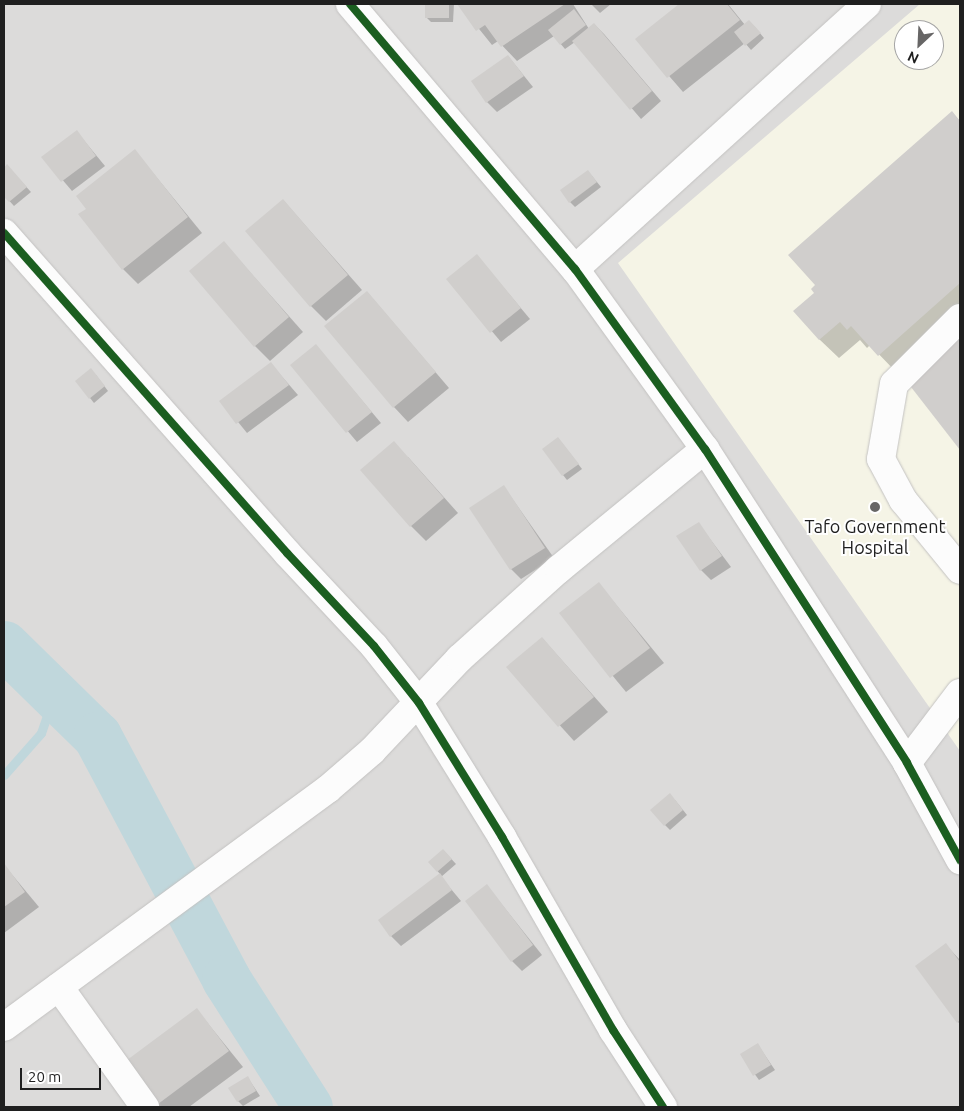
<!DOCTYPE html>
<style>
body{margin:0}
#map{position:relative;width:964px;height:1111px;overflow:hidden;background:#edebe9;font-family:Ubuntu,sans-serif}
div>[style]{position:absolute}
.residential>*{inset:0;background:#dcdbda}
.education>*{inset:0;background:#f5f4e6}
.shadow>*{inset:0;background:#0003}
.stream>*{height:9px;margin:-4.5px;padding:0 4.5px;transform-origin:4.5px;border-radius:4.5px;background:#c0d7dc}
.river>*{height:49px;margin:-24.5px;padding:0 24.5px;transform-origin:24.5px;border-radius:24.5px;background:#c0d7dc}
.building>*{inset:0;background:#d0cecc}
.roads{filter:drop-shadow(0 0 1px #c3c2c1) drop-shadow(0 0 1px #c3c2c1)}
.minor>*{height:28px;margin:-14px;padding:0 14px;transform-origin:14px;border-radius:14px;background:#fcfcfc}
.cycleway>*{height:8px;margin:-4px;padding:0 4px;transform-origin:4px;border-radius:4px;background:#1b5e20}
.dots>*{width:14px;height:14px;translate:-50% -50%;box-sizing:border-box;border:2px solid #fff;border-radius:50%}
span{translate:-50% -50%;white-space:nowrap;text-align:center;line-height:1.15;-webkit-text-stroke:4px #fff;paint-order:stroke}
.poi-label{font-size:18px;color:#1f1f1f}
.frame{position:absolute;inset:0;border:5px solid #1f1f1f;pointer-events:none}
.north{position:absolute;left:894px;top:20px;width:50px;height:50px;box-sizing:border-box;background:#fff;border:1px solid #a5a5a5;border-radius:50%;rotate:205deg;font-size:14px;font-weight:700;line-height:20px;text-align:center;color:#1f1f1f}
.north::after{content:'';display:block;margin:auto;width:18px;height:22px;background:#676666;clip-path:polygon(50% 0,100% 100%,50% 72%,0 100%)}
.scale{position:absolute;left:20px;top:1068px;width:81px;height:22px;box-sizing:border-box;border:2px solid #1f1f1f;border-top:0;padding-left:6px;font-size:15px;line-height:18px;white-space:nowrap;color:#1f1f1f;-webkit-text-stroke:4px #fff;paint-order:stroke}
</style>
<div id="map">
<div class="residential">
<i style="clip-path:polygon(evenodd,4px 4px,960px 4px,960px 1107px,4px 1107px,4px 4px,904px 30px,934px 30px,934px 60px,904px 60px,904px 30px)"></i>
</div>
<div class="education">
<i style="clip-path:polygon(evenodd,920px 4px,960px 4px,960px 751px,618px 263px,920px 4px,904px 30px,934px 30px,934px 60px,904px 60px,904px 30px)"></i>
</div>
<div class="shadow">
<i style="clip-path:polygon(426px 4px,454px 4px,453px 22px,431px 22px,426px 17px)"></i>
<i style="clip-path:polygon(459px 4px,573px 4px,589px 29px,594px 24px,604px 34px,661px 101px,641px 119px,575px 42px,565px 49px,554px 36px,517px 61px,498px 41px,492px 45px)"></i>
<i style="clip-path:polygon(591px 4px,611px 4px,600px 13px)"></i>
<i style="clip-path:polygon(681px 4px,728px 4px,745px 25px,754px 26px,764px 38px,751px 50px,745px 43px,683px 92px,637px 39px)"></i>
<i style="clip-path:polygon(508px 56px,533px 87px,497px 112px,487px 102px)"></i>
<i style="clip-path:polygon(952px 113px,960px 121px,960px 319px,898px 374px,870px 345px,867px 348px,860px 340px,839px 358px,819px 339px,816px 293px)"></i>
<i style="clip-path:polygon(77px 132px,105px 166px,72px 191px,43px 157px)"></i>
<i style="clip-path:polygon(135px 151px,202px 233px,138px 284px,123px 269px,87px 209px)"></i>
<i style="clip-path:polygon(7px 166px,31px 192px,14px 206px,4px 195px,4px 170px)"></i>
<i style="clip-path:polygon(592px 176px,601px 187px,575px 207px,570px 202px)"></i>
<i style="clip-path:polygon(283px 200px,362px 290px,326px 321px,311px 306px)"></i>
<i style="clip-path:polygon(224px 243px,303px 332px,270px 361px,255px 346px)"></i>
<i style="clip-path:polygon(477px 256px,530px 319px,501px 342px,448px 279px)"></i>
<i style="clip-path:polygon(367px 292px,449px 388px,408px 422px,394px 407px)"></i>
<i style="clip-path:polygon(960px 327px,960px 448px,906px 378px)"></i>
<i style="clip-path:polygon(316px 346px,381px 423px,357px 442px,292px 365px)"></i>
<i style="clip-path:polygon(271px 364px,298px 395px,247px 433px,221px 401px)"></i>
<i style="clip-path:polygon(96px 375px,108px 391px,94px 403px,90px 398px)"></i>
<i style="clip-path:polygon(558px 438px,582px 469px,567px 480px,563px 475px)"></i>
<i style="clip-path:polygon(408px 457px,458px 513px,426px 541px,411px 526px)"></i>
<i style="clip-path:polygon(504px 487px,554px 558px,521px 579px,511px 569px)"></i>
<i style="clip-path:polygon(698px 523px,731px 567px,711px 580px,701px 570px)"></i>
<i style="clip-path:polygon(599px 584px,664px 663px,626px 692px,561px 613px)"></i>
<i style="clip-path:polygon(542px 638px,608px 712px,574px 741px,508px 668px)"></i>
<i style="clip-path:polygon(675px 800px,687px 815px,670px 830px,665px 825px)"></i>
<i style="clip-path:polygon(443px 850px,456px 864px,441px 877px,461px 901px,401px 946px,391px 936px,440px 874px,430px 862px)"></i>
<i style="clip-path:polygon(4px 865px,39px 907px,4px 933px)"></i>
<i style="clip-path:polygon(487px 886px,542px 955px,522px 971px,512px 961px)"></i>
<i style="clip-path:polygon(946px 945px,960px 960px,960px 1024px,958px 1022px)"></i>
<i style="clip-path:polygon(197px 1010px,243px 1067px,189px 1107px,151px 1107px)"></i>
<i style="clip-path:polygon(758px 1045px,775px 1070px,759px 1080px,741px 1055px)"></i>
<i style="clip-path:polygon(248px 1078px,260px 1096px,243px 1106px,238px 1101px)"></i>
</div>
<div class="stream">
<i style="left:4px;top:775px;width:56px;rotate:-48.6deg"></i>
<i style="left:41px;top:733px;width:40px;rotate:-71.1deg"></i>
</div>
<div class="river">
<i style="left:4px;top:645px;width:130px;rotate:44.4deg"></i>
<i style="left:97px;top:736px;width:275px;rotate:62deg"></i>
<i style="left:226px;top:979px;width:152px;rotate:57.4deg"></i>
</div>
<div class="building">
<i style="clip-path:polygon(425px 4px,449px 4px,449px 18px,425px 18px)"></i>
<i style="clip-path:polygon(457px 4px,565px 4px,501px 47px,485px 25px,476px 31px)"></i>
<i style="clip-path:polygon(679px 4px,727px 4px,740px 20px,667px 78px,635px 39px)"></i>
<i style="clip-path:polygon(574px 9px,586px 25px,560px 45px,548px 30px)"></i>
<i style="clip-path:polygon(749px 20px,761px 33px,745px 46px,734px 32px)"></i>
<i style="clip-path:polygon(594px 23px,652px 91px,630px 110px,572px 41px)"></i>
<i style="clip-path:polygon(508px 55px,524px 76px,486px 103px,471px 81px)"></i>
<i style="clip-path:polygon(952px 111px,960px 121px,960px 283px,878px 356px,851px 326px,847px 330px,840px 322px,819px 340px,793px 311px,814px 293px,811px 289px,815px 285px,788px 255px)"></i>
<i style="clip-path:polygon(77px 130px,96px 156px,61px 182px,41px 157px)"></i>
<i style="clip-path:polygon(135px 149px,188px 217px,122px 270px,78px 214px,86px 209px,76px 196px)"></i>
<i style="clip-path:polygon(7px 164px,27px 187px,9px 202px,4px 197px,4px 168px)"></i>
<i style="clip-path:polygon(588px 170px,597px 182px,569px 203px,560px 190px)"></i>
<i style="clip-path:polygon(283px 199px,348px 275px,310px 307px,245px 231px)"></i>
<i style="clip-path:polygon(224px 241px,289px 317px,254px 347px,189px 271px)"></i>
<i style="clip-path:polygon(477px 254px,521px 308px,490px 333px,446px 279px)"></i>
<i style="clip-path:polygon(367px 291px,436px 372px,393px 408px,324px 326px)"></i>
<i style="clip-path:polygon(960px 326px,960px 450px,904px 378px)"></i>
<i style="clip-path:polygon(316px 344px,372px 412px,346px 433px,290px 365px)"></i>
<i style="clip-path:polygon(271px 362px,289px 385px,236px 424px,219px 401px)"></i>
<i style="clip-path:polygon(91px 368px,105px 386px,89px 399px,75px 381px)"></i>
<i style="clip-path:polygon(558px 437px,579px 464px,562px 476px,542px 449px)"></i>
<i style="clip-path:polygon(394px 441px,444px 498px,410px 527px,360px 470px)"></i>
<i style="clip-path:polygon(504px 485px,545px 548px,510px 570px,469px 508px)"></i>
<i style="clip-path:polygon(699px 522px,722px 556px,700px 571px,676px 536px)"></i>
<i style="clip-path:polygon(599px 582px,650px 648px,610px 678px,559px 613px)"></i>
<i style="clip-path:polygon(542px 637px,594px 697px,558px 727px,506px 667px)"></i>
<i style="clip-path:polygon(670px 793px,683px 810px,664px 826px,650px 810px)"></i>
<i style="clip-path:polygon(443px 849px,452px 859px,437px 872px,428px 862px)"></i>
<i style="clip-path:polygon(4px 863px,25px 892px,4px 907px)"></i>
<i style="clip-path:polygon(440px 873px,452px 890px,390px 937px,378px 920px)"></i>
<i style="clip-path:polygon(487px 884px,533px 945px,511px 962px,465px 901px)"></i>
<i style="clip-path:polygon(946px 943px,960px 962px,960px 1020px,957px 1023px,915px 966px)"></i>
<i style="clip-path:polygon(197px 1008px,229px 1051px,154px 1107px,119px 1066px)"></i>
<i style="clip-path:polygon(758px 1043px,771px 1065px,753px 1076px,740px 1054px)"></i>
<i style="clip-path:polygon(248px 1076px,256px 1091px,237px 1102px,228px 1088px)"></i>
</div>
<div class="roads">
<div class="minor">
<i style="left:350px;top:4px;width:348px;rotate:49.7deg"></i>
<i style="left:575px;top:269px;width:222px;rotate:54.2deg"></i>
<i style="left:705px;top:449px;width:373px;rotate:57.2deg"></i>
<i style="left:907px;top:763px;width:111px;rotate:61.3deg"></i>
<i style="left:4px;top:233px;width:427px;rotate:48.5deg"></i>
<i style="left:287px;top:553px;width:127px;rotate:46.9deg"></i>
<i style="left:374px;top:646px;width:73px;rotate:51.7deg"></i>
<i style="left:419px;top:703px;width:158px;rotate:58.2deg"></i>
<i style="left:502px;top:837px;width:223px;rotate:60.1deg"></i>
<i style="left:613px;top:1030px;width:92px;rotate:57deg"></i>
<i style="left:575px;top:269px;width:394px;rotate:-42.2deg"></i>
<i style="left:960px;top:318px;width:93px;rotate:135deg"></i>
<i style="left:894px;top:384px;width:76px;rotate:99.8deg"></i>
<i style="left:881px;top:459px;width:47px;rotate:61.8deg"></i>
<i style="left:903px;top:500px;width:90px;rotate:50.8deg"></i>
<i style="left:907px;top:763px;width:88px;rotate:-52.9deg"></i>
<i style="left:59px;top:987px;width:148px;rotate:54.4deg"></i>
<i style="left:4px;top:1027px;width:402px;rotate:-36.3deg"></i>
<i style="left:328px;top:789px;width:58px;rotate:-40.8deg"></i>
<i style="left:372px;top:751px;width:128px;rotate:-46.6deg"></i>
<i style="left:460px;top:658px;width:133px;rotate:-42deg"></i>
<i style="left:559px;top:569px;width:189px;rotate:-39.4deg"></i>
</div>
</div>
<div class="cycleway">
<i style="left:350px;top:4px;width:348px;rotate:49.7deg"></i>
<i style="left:575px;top:269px;width:222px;rotate:54.2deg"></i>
<i style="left:705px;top:449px;width:373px;rotate:57.2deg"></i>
<i style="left:907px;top:763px;width:111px;rotate:61.3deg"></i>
<i style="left:4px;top:233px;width:427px;rotate:48.5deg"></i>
<i style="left:287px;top:553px;width:127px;rotate:46.9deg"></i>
<i style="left:374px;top:646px;width:73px;rotate:51.7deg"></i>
<i style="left:419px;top:703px;width:158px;rotate:58.2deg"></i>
<i style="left:502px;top:837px;width:223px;rotate:60.1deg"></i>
<i style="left:613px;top:1030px;width:92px;rotate:57deg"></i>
</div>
<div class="dots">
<i style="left:875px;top:507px;background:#676666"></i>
</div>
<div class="poi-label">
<span style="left:875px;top:537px">Tafo Government<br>Hospital</span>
</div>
<div class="frame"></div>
<div class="north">N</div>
<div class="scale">20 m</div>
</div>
